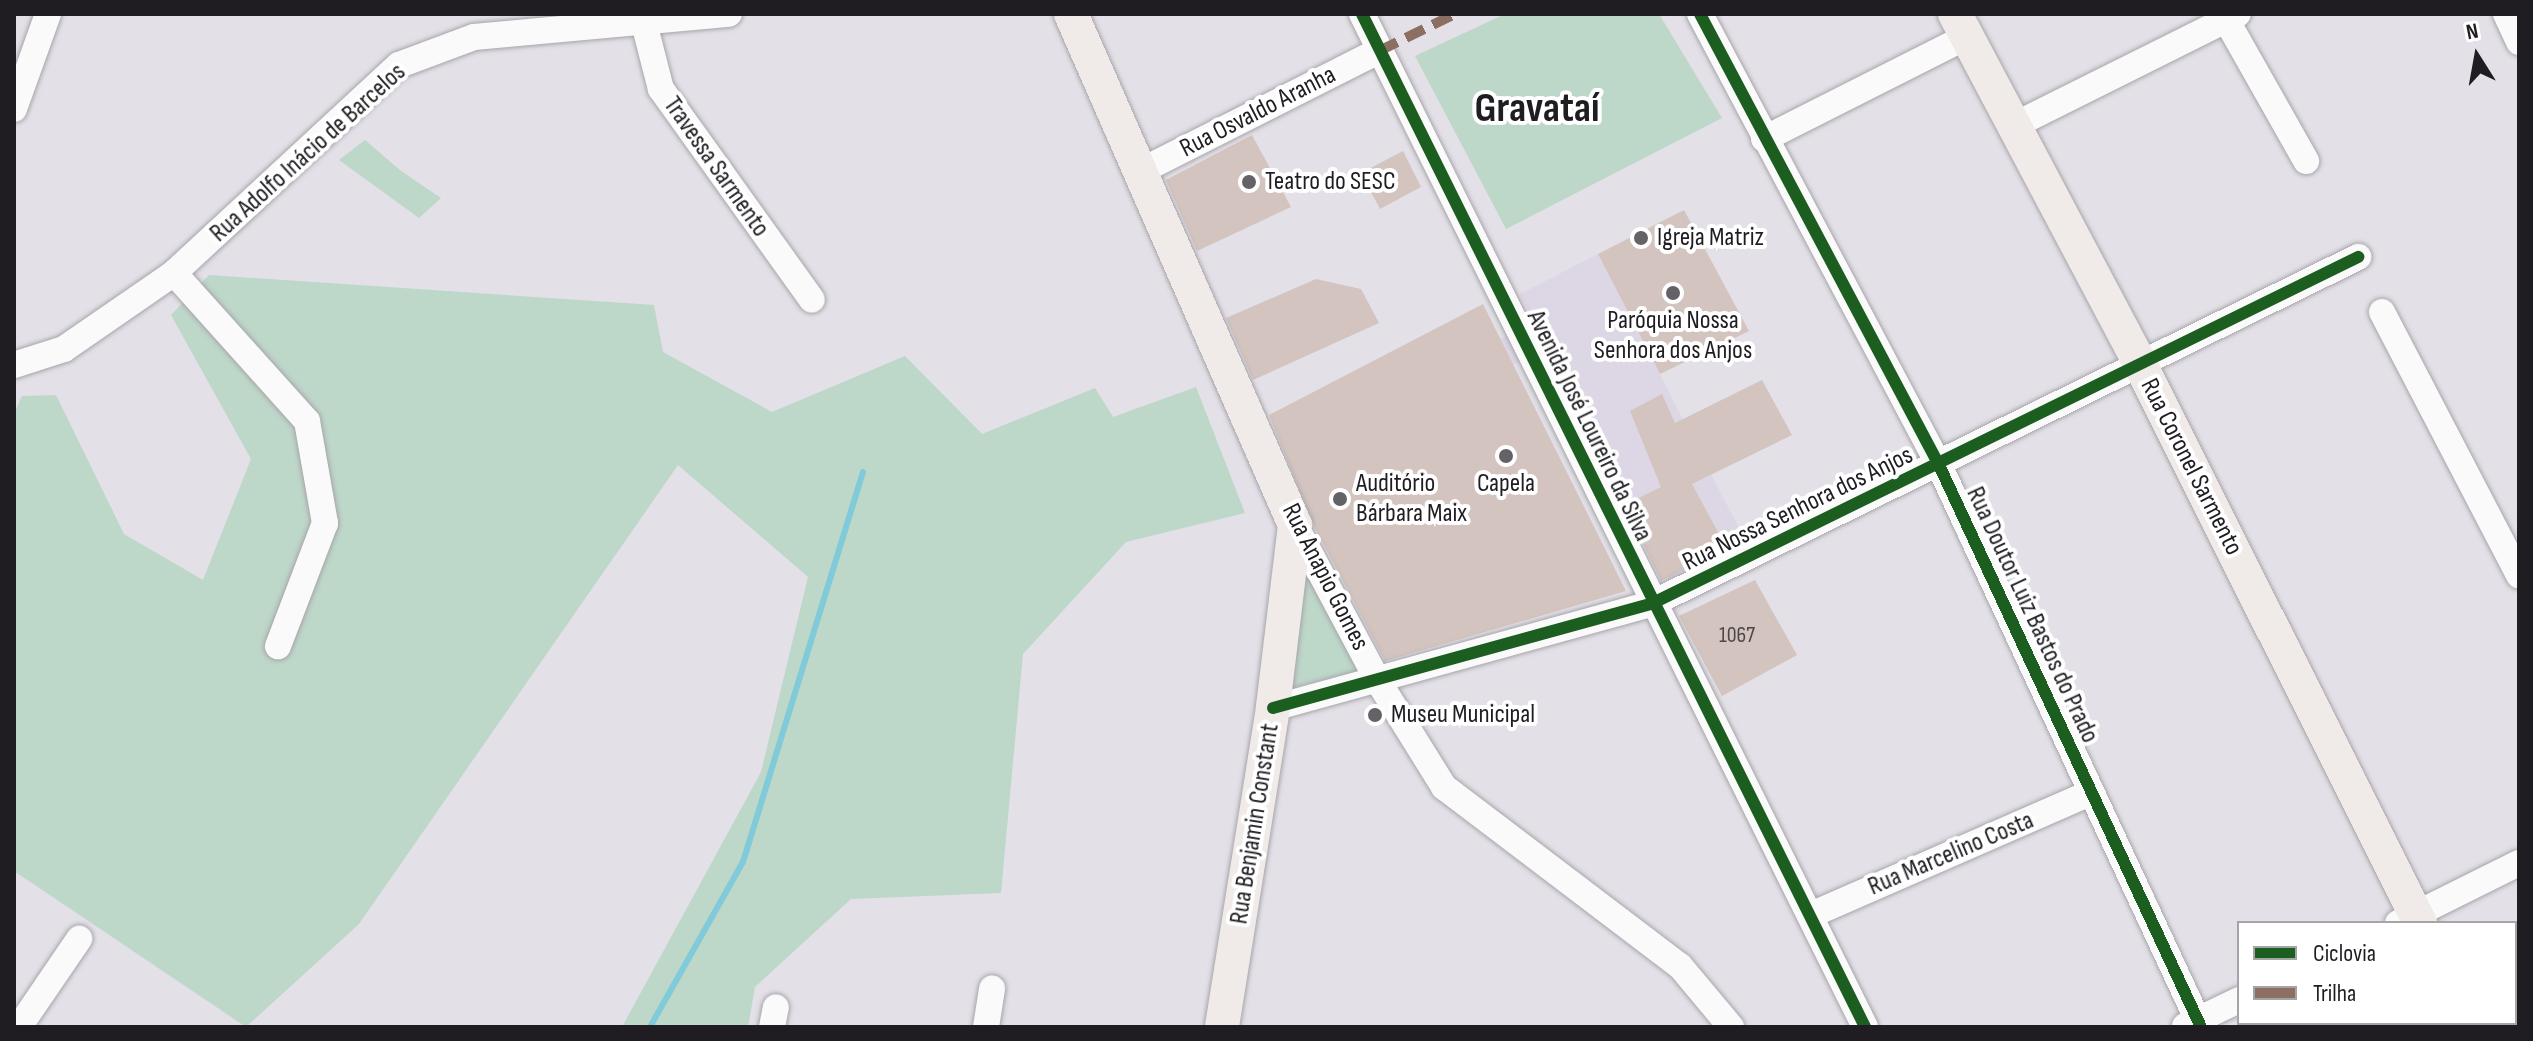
<!DOCTYPE html>
<meta charset="utf-8">
<style>
body{margin:0}
#map{position:relative;width:2533px;height:1041px;overflow:hidden;background:#e3e0e7;font-family:"Sofia Sans Condensed",sans-serif}
div>[style]{position:absolute}
.built>*{inset:0;background:#dcd6e5}
.green>*{inset:0;background:#bdd7c9}
.stream>*{height:6px;margin:-3px;padding:0 3px;transform-origin:3px;border-radius:3px;background:#80cada}
.building>*{inset:0;background:#d3c4bf}
.roads{filter:drop-shadow(0 0 2px #a7a5aa) drop-shadow(0 0 2px #a7a5aa)}
.minor>*{height:26px;margin:-13px;padding:0 13px;transform-origin:13px;border-radius:13px;background:#fbfafb}
.major>*{height:34px;margin:-17px;padding:0 17px;transform-origin:17px;border-radius:17px;background:#f0ebe9}
.quiet>*{height:10px;margin-top:-5px;transform-origin:0;background:repeating-linear-gradient(90deg,#8d6e63 0 20px,transparent 0 30px)}
.cycleway>*{height:12px;margin:-6px;padding:0 6px;transform-origin:6px;border-radius:6px;background:#1b5e20}
.dots>*{width:22px;height:22px;translate:-50% -50%;box-sizing:border-box;border:4px solid #fff;border-radius:50%}
span{translate:-50% -50%;white-space:nowrap;text-align:center;line-height:1.15;-webkit-text-stroke:8px #fff;paint-order:stroke}
.number-label{font-size:22px;color:#4c4749}
.number-label span{-webkit-text-stroke-width:0}
.street-label{font-size:26px;color:#1f1d22}
.poi-label{font-size:26px;color:#1f1d22}
.left{translate:0 -50%;text-align:left}
.town-label{font-size:42px;color:#1f1d22;font-weight:700}
.frame{position:absolute;inset:0;border:16px solid #1f1d22;pointer-events:none}
.legend{position:absolute;left:2237px;top:921px;width:280px;height:104px;box-sizing:border-box;background:#fff;border:2px solid #a5a5a7;margin:0;padding:10px 14px;list-style:none;font-size:24px;color:#1f1d22}
.legend li{display:flex;align-items:center;gap:16px;height:40px}
.legend b{width:40px;border:2px solid #a5a5a7}
.north{position:absolute;left:2437px;top:16px;width:80px;height:80px;-webkit-text-stroke:6px #fff;paint-order:stroke;rotate:349deg;font-size:22px;font-weight:700;line-height:32px;text-align:center;color:#1f1d22}
.north::after{content:'';display:block;margin:auto;width:28px;height:36px;background:#1f1d22;clip-path:polygon(50% 0,100% 100%,50% 72%,0 100%)}
</style>
<div id="map">
<div class="built">
<i style="clip-path:polygon(1598px 254px,1746px 542px,1669px 582px,1548px 350px,1513px 365px,1500px 339px,1535px 323px,1520px 294px)"></i>
</div>
<div class="green">
<i style="clip-path:polygon(1505px 14px,1659px 14px,1722px 118px,1506px 229px,1415px 56px)"></i>
<i style="clip-path:polygon(365px 140px,401px 171px,441px 198px,419px 218px,339px 160px)"></i>
<i style="clip-path:polygon(209px 275px,654px 305px,663px 352px,772px 412px,905px 356px,982px 434px,1095px 388px,1113px 417px,1196px 387px,1245px 513px,1126px 542px,1023px 654px,1001px 893px,851px 899px,755px 987px,748px 1027px,622px 1027px,761px 772px,808px 577px,678px 465px,359px 924px,246px 1027px,14px 871px,14px 414px,22px 396px,56px 395px,124px 534px,203px 580px,251px 459px,171px 315px)"></i>
<i style="clip-path:polygon(1300px 555px,1362px 670px,1284px 690px)"></i>
</div>
<div class="stream">
<i style="left:650px;top:1027px;width:189px;rotate:-60.6deg"></i>
<i style="left:743px;top:862px;width:408px;rotate:-72.9deg"></i>
</div>
<div class="building">
<i style="clip-path:polygon(1252px 135px,1291px 207px,1197px 251px,1166px 180px)"></i>
<i style="clip-path:polygon(1403px 151px,1421px 187px,1380px 209px,1361px 173px)"></i>
<i style="clip-path:polygon(1684px 210px,1749px 331px,1660px 374px,1598px 254px)"></i>
<i style="clip-path:polygon(1316px 279px,1361px 289px,1379px 323px,1253px 380px,1226px 318px)"></i>
<i style="clip-path:polygon(1483px 304px,1626px 591px,1385px 661px,1315px 528px,1269px 415px)"></i>
<i style="clip-path:polygon(1762px 380px,1792px 435px,1692px 484px,1727px 549px,1661px 581px,1624px 505px,1661px 487px,1630px 411px,1662px 394px,1675px 423px)"></i>
<i style="clip-path:polygon(1755px 580px,1797px 655px,1722px 696px,1679px 616px)"></i>
</div>
<div class="roads">
<div class="minor">
<i style="left:1362px;top:14px;width:1131px;rotate:63.59deg"></i>
<i style="left:1700px;top:14px;width:510px;rotate:62.08deg"></i>
<i style="left:1939px;top:465px;width:620px;rotate:65.01deg"></i>
<i style="left:2223px;top:14px;width:169px;rotate:60.5deg"></i>
<i style="left:2506px;top:14px;width:31px;rotate:65deg"></i>
<i style="left:644px;top:23px;width:68px;rotate:75.6deg"></i>
<i style="left:661px;top:89px;width:259px;rotate:54.4deg"></i>
<i style="left:14px;top:109px;width:101px;rotate:-70.3deg"></i>
<i style="left:2015px;top:125px;width:249px;rotate:-26.5deg"></i>
<i style="left:1764px;top:139px;width:229px;rotate:-26.8deg"></i>
<i style="left:1137px;top:173px;width:271px;rotate:-26.8deg"></i>
<i style="left:174px;top:273px;width:199px;rotate:48.1deg"></i>
<i style="left:307px;top:421px;width:104px;rotate:80deg"></i>
<i style="left:325px;top:523px;width:132px;rotate:110.9deg"></i>
<i style="left:2382px;top:312px;width:297px;rotate:62.5deg"></i>
<i style="left:14px;top:365px;width:52px;rotate:-17.7deg"></i>
<i style="left:64px;top:349px;width:134px;rotate:-34.6deg"></i>
<i style="left:174px;top:273px;width:306px;rotate:-42.8deg"></i>
<i style="left:399px;top:65px;width:80px;rotate:-20.5deg"></i>
<i style="left:474px;top:37px;width:256px;rotate:-5.2deg"></i>
<i style="left:1295px;top:525px;width:177px;rotate:62deg"></i>
<i style="left:1378px;top:681px;width:125px;rotate:58.1deg"></i>
<i style="left:1444px;top:787px;width:296px;rotate:37.2deg"></i>
<i style="left:1680px;top:966px;width:80px;rotate:50.1deg"></i>
<i style="left:1273px;top:708px;width:392px;rotate:-15.4deg"></i>
<i style="left:1651px;top:604px;width:788px;rotate:-26.14deg"></i>
<i style="left:1811px;top:915px;width:305px;rotate:-23.6deg"></i>
<i style="left:2398px;top:923px;width:135px;rotate:-26.4deg"></i>
<i style="left:2185px;top:1026px;width:60px;rotate:-25.7deg"></i>
<i style="left:19px;top:1027px;width:107px;rotate:-55.7deg"></i>
<i style="left:772px;top:1027px;width:20px;rotate:-79deg"></i>
<i style="left:986px;top:1027px;width:39px;rotate:-81deg"></i>
</div>
<div class="major">
<i style="left:1071px;top:14px;width:558px;rotate:66.33deg"></i>
<i style="left:1295px;top:525px;width:184px;rotate:96.9deg"></i>
<i style="left:1273px;top:708px;width:323px;rotate:99.1deg"></i>
<i style="left:1955px;top:14px;width:391px;rotate:62.1deg"></i>
<i style="left:2138px;top:360px;width:630px;rotate:63.39deg"></i>
<i style="left:2472px;top:1023px;width:5px;rotate:53deg"></i>
</div>
</div>
<div class="quiet">
<i style="left:1379px;top:51px;width:85px;rotate:-26deg"></i>
</div>
<div class="cycleway">
<i style="left:1362px;top:14px;width:1131px;rotate:63.59deg"></i>
<i style="left:1700px;top:14px;width:510px;rotate:62.08deg"></i>
<i style="left:1939px;top:465px;width:620px;rotate:65.01deg"></i>
<i style="left:1273px;top:708px;width:392px;rotate:-15.4deg"></i>
<i style="left:1651px;top:604px;width:788px;rotate:-26.14deg"></i>
</div>
<div class="dots">
<i style="left:1249px;top:182px;background:#646167"></i>
<i style="left:1641px;top:238px;background:#646167"></i>
<i style="left:1673px;top:293px;background:#646167"></i>
<i style="left:1506px;top:456px;background:#646167"></i>
<i style="left:1340px;top:499px;background:#646167"></i>
<i style="left:1375px;top:715px;background:#646167"></i>
</div>
<div class="number-label">
<span style="left:1737px;top:636px">1067</span>
</div>
<div class="street-label">
<span style="left:1258px;top:112px;rotate:-27deg">Rua Osvaldo Aranha</span>
<span style="left:308px;top:153px;rotate:-42deg">Rua Adolfo Inácio de Barcelos</span>
<span style="left:716px;top:167px;rotate:55deg">Travessa Sarmento</span>
<span style="left:1589px;top:426px;rotate:64deg">Avenida José Loureiro da Silva</span>
<span style="left:2191px;top:467px;rotate:63deg">Rua Coronel Sarmento</span>
<span style="left:1798px;top:509px;rotate:-26deg">Rua Nossa Senhora dos Anjos</span>
<span style="left:1325px;top:577px;rotate:63deg">Rua Anapio Gomes</span>
<span style="left:2032px;top:615px;rotate:65deg">Rua Doutor Luiz Bastos do Prado</span>
<span style="left:1255px;top:824px;rotate:-81deg">Rua Benjamin Constant</span>
<span style="left:1951px;top:854px;rotate:-23deg">Rua Marcelino Costa</span>
</div>
<div class="poi-label">
<span class="left" style="left:1265px;top:182px">Teatro do SESC</span>
<span class="left" style="left:1657px;top:238px">Igreja Matriz</span>
<span style="left:1673px;top:336px">Paróquia Nossa<br>Senhora dos Anjos</span>
<span class="left" style="left:1356px;top:499px">Auditório<br>Bárbara Maix</span>
<span style="left:1506px;top:484px">Capela</span>
<span class="left" style="left:1391px;top:715px">Museu Municipal</span>
</div>
<div class="town-label">
<span style="left:1537px;top:109px">Gravataí</span>
</div>
<div class="frame"></div>
<ul class="legend">
<li><b style="height:10px;background:#1b5e20"></b>Ciclovia</li>
<li><b style="height:10px;background:#8d6e63"></b>Trilha</li>
</ul>
<div class="north">N</div>
</div>
